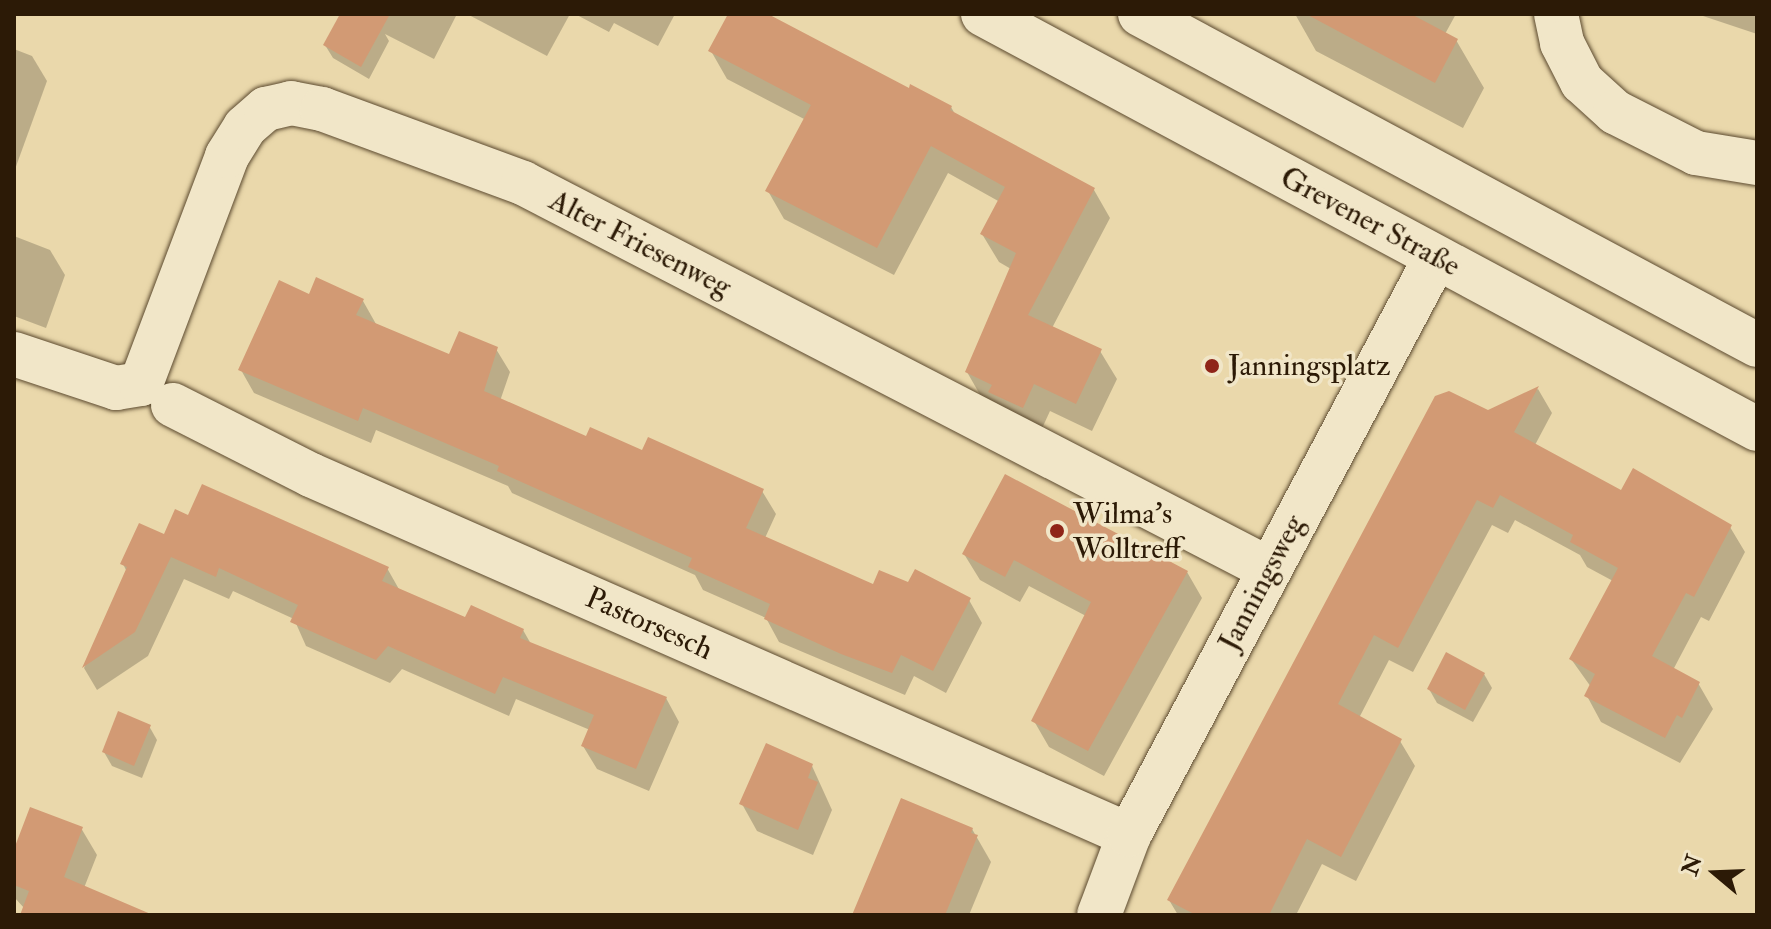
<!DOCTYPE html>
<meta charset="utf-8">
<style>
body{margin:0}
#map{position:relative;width:1771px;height:929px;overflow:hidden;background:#ead8ab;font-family:"IM FELL Double Pica",serif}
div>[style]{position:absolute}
.shadow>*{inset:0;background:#0003}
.building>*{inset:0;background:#d29a74}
.roads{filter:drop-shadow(0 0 2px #5c4a2f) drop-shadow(0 0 2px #5c4a2f)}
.minor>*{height:44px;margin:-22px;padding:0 22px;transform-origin:22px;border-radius:22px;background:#f1e6c8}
.secondary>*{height:44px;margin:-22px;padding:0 22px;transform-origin:22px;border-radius:22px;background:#f1e6c8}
.dots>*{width:22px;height:22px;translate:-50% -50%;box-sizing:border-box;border:4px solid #f1e6c8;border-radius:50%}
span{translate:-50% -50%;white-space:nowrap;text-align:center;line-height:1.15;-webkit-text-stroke:7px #f1e6c8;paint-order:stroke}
.street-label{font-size:30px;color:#2c1a06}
.poi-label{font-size:30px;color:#2c1a06}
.left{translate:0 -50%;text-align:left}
.frame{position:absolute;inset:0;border:16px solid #2c1a06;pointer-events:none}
.north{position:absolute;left:1675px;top:833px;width:80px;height:80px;-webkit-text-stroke:6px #f1e6c8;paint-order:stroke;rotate:289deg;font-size:22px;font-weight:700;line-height:32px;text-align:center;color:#2c1a06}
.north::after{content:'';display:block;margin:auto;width:28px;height:36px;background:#2c1a06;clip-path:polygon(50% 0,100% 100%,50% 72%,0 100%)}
</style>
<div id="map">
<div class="shadow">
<i style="clip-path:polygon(343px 14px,457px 14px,434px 59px,385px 34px,389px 41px,369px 79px,333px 58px,325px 45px)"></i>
<i style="clip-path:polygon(467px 14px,570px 14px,547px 56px)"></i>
<i style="clip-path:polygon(575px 14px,675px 14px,658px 46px,614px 23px,609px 32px)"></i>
<i style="clip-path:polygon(730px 14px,764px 14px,910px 91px,951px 107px,956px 116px,1094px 190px,1110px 218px,1052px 328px,1100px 351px,1117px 379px,1092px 431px,1050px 411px,1039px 435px,983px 400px,967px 372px,1011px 269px,999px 262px,982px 234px,1000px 202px,948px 173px,894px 275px,784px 219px,768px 191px,806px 120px,727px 79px,711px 51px)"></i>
<i style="clip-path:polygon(1295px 14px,1456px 14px,1445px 34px,1456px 40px,1484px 88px,1463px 128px,1316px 51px)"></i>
<i style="clip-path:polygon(1697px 14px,1757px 14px,1757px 34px)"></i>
<i style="clip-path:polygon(14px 49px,32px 56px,47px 81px,14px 172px)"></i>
<i style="clip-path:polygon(14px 236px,50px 250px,65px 275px,46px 328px,14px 316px)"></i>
<i style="clip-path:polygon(310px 296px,363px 301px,376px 324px,450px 357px,496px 349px,510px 372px,500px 401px,587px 439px,762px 491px,776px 514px,765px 538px,874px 586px,909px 585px,969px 600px,982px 623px,946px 693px,914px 676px,905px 695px,779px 642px,766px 618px,703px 590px,695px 575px,512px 493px,508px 486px,376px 430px,371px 443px,254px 393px,241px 370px)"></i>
<i style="clip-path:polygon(1538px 389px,1552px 413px,1535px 445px,1622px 492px,1730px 527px,1745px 552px,1709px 621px,1701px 617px,1673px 670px,1698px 683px,1713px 709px,1680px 763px,1601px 722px,1587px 696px,1591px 687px,1571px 659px,1613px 581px,1587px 567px,1580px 555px,1515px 520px,1508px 533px,1492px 525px,1413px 672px,1389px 660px,1359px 718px,1400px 741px,1415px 766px,1356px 881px,1322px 864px,1296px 915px,1178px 915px,1169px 900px,1488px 413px)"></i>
<i style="clip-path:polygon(189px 517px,387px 568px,400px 591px,466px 620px,523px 630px,531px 644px,666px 698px,679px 722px,649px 791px,597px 769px,583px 746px,590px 730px,516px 699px,509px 716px,402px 669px,390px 683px,306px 646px,294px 619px,233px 591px,229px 599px,184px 579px,148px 656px,97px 690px,84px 668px,127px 572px,123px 564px)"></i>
<i style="clip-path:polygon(964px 554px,1187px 572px,1202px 598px,1104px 776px,1049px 747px,1034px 721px,1086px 616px,1029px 586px,1020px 602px,980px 580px)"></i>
<i style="clip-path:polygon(1484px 674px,1492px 688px,1473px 722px,1437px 703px,1429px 689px)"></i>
<i style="clip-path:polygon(149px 726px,157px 740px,142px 778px,112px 766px,104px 752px)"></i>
<i style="clip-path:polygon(812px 766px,832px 810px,813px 855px,757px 831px,742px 804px)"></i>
<i style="clip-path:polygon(81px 828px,97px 855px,84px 888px,147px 915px,23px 915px,25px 909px,14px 897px,14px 855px)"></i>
<i style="clip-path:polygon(972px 829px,991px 862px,969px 915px,859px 915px)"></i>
</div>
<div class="building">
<i style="clip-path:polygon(340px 14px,390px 14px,361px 67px,323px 45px)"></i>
<i style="clip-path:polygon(728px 14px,768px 14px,909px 88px,910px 84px,952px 106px,950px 110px,1095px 188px,1028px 315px,1102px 349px,1076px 404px,1034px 384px,1023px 408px,988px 392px,992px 385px,965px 372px,1016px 253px,980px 234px,1005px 187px,931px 146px,877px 248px,765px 191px,811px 105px,708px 51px)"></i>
<i style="clip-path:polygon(1306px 14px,1411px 14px,1458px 39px,1435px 83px)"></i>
<i style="clip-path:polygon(316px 277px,364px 299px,356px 315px,449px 354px,459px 331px,498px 347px,484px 391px,586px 436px,590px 427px,642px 450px,648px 437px,764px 489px,746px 528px,873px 584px,879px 570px,908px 582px,915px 569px,971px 598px,933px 671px,901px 655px,892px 673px,841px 654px,764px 619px,770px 604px,688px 567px,692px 558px,497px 471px,499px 466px,363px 408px,358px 421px,238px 370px,279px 280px,309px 294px)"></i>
<i style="clip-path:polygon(1539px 386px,1514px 432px,1621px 490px,1633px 468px,1732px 525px,1694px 597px,1686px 593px,1652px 656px,1700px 682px,1682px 718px,1677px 715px,1665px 738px,1584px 696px,1595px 674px,1569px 659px,1618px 568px,1570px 542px,1573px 535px,1500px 495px,1493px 508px,1477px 500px,1398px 648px,1374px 635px,1338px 704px,1402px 739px,1341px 857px,1307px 839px,1269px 915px,1196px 915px,1167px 900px,1435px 396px,1449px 391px,1488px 410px)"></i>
<i style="clip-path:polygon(1005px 474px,1188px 571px,1088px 751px,1031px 721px,1091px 602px,1014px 560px,1005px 577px,962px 554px)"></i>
<i style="clip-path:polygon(202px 484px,389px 567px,382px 581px,465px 617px,471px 605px,524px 629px,520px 638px,667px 697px,636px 769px,581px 746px,594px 715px,503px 677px,495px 694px,388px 646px,376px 660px,290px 622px,298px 605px,219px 568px,216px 577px,171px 557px,135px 632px,82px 668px,127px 567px,120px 564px,139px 523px,164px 534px,175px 509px,188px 515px)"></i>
<i style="clip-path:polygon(1446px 652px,1485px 673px,1465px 710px,1427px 689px)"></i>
<i style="clip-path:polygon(118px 711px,151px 725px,134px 766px,102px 752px)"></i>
<i style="clip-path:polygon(766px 743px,813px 764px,808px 778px,818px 782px,798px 830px,739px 804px)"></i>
<i style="clip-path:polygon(901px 798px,973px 828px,971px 833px,978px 835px,945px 915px,852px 915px)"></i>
<i style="clip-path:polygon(30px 807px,83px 827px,64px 877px,153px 915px,20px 915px,29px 891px,14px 885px,14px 849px)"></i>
</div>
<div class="roads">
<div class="minor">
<i style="left:1556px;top:14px;width:30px;rotate:78deg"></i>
<i style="left:1562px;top:43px;width:44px;rotate:62.9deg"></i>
<i style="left:1582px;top:82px;width:45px;rotate:42.3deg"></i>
<i style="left:1615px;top:112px;width:91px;rotate:26.8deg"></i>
<i style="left:1696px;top:153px;width:62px;rotate:9.3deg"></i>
<i style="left:14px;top:354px;width:108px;rotate:18.4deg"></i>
<i style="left:116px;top:388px;width:25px;rotate:-9deg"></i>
<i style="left:141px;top:384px;width:244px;rotate:-69.3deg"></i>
<i style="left:227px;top:156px;width:34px;rotate:-58deg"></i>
<i style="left:245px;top:127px;width:28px;rotate:-41deg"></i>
<i style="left:266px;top:109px;width:26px;rotate:-13deg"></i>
<i style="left:291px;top:103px;width:32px;rotate:11deg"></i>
<i style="left:322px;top:109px;width:214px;rotate:20.2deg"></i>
<i style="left:523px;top:183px;width:840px;rotate:27.36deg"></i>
<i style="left:173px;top:405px;width:155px;rotate:26.9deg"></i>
<i style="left:311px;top:475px;width:894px;rotate:23.75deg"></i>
<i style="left:1099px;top:915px;width:85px;rotate:-69.4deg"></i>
<i style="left:1129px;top:835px;width:654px;rotate:-62.03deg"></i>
</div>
<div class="secondary">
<i style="left:983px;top:14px;width:878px;rotate:28.2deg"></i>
<i style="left:1140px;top:14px;width:700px;rotate:28.21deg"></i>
</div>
</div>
<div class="dots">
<i style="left:1212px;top:366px;background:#8f2418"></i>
<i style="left:1057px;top:531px;background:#8f2418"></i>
</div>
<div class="street-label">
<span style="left:1370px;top:222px;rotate:28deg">Grevener Straße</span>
<span style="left:640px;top:244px;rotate:27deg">Alter Friesenweg</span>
<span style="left:1262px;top:583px;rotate:-62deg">Janningsweg</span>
<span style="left:649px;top:624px;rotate:24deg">Pastorsesch</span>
</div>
<div class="poi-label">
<span class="left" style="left:1228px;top:366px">Janningsplatz</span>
<span class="left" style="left:1073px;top:531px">Wilma's<br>Wolltreff</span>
</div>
<div class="frame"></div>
<div class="north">N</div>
</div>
